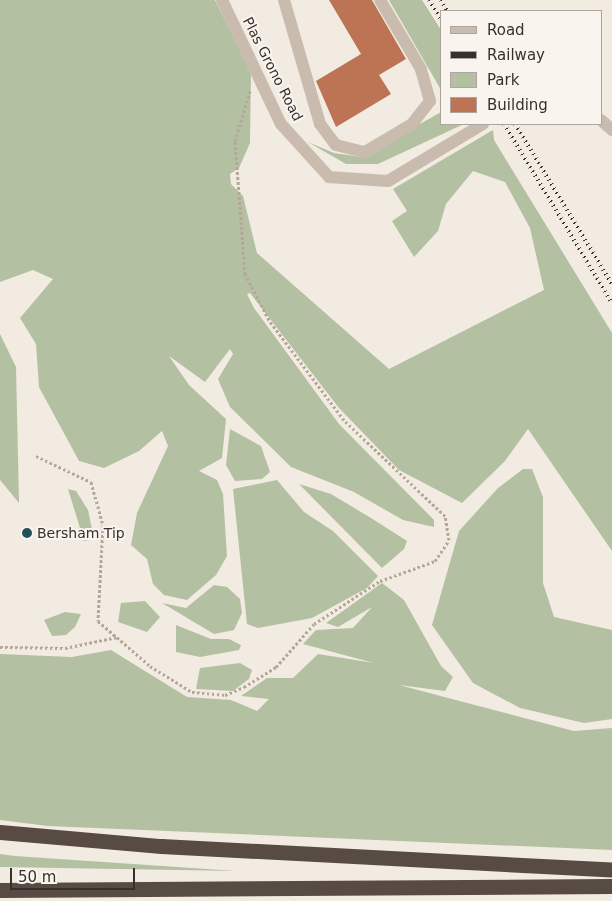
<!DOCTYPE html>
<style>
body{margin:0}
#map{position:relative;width:612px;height:901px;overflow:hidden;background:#f2ebe1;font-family:"DejaVu Sans",sans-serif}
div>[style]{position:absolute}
.green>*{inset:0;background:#b4c0a2}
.building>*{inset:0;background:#bc7455}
.path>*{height:3px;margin-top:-1.5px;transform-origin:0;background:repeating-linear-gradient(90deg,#b5a698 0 2.5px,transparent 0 5px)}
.minor>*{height:12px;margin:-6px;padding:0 6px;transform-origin:6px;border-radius:6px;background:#c9bcae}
.highway>*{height:15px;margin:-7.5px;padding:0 7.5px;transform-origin:7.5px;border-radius:7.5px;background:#584b44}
.rail>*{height:4px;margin-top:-2px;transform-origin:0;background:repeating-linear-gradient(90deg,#38302c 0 1px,transparent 0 5px)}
.dots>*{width:14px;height:14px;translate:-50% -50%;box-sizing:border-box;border:2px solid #f9f5ee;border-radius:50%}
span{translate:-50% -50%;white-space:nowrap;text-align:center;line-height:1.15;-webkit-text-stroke:4px #f9f5ee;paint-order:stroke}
.street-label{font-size:14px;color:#38302c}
.poi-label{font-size:14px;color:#38302c}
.left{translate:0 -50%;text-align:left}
.legend{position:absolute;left:440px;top:10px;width:162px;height:115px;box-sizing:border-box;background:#f9f5ee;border:1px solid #aca6a0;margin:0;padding:6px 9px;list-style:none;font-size:15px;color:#38302c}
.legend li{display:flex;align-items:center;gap:10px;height:25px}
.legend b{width:25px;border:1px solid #aca6a0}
.scale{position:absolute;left:10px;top:868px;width:125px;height:22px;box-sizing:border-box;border:2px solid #38302c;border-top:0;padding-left:6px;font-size:15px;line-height:18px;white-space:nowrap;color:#38302c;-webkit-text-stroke:4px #f9f5ee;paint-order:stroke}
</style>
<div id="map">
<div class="green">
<i style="clip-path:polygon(0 0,215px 0,251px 72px,250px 143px,239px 168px,230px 174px,231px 184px,243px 196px,257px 253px,389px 369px,544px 290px,530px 228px,505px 182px,473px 171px,446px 204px,438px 231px,414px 257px,392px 221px,407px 211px,393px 189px,493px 130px,494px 140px,612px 333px,612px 551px,528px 429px,505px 461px,462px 503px,399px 470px,339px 408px,250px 293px,247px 294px,254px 308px,339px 424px,434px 520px,434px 527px,403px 520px,354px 492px,291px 467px,230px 407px,218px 379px,233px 354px,230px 349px,205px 382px,169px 356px,189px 385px,226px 419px,222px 458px,199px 471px,217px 480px,223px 494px,227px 556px,216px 575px,187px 600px,164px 595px,153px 584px,147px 559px,131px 545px,137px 513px,168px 446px,162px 431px,139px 451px,104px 468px,79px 461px,39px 387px,36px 344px,20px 318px,53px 279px,33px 270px,0 282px)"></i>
<i style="clip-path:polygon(389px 0,422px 0,441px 30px,441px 90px)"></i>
<i style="clip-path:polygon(441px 112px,441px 124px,464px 124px,378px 164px,346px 164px,308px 142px,334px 153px,362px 157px)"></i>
<i style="clip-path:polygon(0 334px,16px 367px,19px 503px,0 480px)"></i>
<i style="clip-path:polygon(230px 429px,261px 446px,270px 472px,262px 479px,235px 481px,226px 465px)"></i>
<i style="clip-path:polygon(523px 469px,532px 469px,543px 497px,543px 583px,554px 617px,612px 630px,612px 719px,584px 723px,520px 708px,473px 683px,432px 625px,459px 531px,498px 488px)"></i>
<i style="clip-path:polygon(277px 480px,304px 512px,333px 531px,378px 576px,367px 588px,312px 618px,258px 628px,247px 624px,233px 489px)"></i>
<i style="clip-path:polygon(299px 484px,331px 494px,371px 518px,407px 541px,404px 549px,382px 568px)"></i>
<i style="clip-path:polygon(68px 489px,76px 491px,88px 510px,94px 539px,84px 541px)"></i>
<i style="clip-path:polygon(382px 583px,404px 600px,441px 666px,453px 677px,445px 691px,399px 685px,574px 731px,612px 728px,612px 850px,48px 826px,0 820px,0 654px,72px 657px,111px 650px,187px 697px,231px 700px,257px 711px,269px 699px,241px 696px,267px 678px,293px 678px,318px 654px,374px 663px,303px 644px,316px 630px,353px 628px,372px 607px,338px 627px,326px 623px)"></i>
<i style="clip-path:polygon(214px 585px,227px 587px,240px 599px,242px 613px,234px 630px,214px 634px,162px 603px,186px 608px)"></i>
<i style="clip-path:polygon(145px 601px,160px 617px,147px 632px,118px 622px,121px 603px)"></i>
<i style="clip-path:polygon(65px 612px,81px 614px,75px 627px,66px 635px,52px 636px,44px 620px)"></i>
<i style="clip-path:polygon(176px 625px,211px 639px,229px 639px,241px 645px,239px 650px,200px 657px,176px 652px)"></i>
<i style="clip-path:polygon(240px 663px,252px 670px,249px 679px,233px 691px,196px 689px,200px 668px)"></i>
<i style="clip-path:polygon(0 854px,15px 856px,236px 871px,0 867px)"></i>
</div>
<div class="building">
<i style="clip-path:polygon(329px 0,372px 0,406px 59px,379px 75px,391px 94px,336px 127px,316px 81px,361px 54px)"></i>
</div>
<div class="path">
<i style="left:36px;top:456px;width:61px;rotate:25.3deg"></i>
<i style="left:91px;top:482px;width:45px;rotate:74.4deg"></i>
<i style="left:103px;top:525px;width:96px;rotate:93deg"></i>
<i style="left:98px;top:621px;width:69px;rotate:40.9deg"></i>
<i style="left:150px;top:666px;width:49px;rotate:31.8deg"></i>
<i style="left:192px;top:692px;width:33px;rotate:5deg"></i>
<i style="left:225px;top:695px;width:21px;rotate:-23deg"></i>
<i style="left:244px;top:687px;width:38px;rotate:-32deg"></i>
<i style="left:276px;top:667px;width:57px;rotate:-48.5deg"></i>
<i style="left:314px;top:624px;width:79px;rotate:-33.1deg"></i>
<i style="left:380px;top:581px;width:59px;rotate:-20deg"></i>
<i style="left:435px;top:561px;width:25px;rotate:-56deg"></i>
<i style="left:449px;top:540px;width:24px;rotate:-99deg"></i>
<i style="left:445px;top:516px;width:139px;rotate:-136.5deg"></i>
<i style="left:344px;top:420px;width:125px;rotate:-126.9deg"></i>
<i style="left:269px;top:320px;width:52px;rotate:-117.6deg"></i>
<i style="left:245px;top:274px;width:133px;rotate:-94.3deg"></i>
<i style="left:235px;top:141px;width:52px;rotate:-73.3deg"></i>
<i style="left:0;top:647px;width:65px;rotate:0.9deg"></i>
<i style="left:65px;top:648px;width:53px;rotate:-11.9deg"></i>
</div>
<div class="minor">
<i style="left:222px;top:0;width:137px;rotate:64.6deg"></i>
<i style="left:281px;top:124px;width:72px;rotate:47.8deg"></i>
<i style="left:329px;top:177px;width:59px;rotate:3.9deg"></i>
<i style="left:388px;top:181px;width:111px;rotate:-31deg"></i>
<i style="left:284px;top:0;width:129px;rotate:73.8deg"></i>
<i style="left:320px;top:124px;width:26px;rotate:53deg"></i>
<i style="left:336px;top:145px;width:30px;rotate:14deg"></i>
<i style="left:365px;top:152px;width:55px;rotate:-30.8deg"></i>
<i style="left:412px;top:124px;width:29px;rotate:-52deg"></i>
<i style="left:430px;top:101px;width:33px;rotate:-106deg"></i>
<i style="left:421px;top:69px;width:80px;rotate:-120.7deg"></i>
<i style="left:601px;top:120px;width:15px;rotate:42deg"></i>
</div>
<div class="highway">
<i style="left:0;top:832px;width:162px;rotate:5deg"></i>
<i style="left:161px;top:846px;width:452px;rotate:3deg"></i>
<i style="left:0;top:890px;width:612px;rotate:-0.37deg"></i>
</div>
<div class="rail">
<i style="left:429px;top:0;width:22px;rotate:58deg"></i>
<i style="left:441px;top:0;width:13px;rotate:61deg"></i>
<i style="left:504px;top:124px;width:209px;rotate:58.9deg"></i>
<i style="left:515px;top:124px;width:187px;rotate:58.8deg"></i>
</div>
<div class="dots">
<i style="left:27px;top:533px;background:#245157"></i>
</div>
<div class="street-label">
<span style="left:273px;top:69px;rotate:63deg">Plas Grono Road</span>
</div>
<div class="poi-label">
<span class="left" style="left:37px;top:533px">Bersham Tip</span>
</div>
<ul class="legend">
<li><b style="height:6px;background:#c9bcae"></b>Road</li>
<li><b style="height:6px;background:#38302c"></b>Railway</li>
<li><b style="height:14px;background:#b4c0a2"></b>Park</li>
<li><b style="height:14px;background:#bc7455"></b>Building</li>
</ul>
<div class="scale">50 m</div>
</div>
